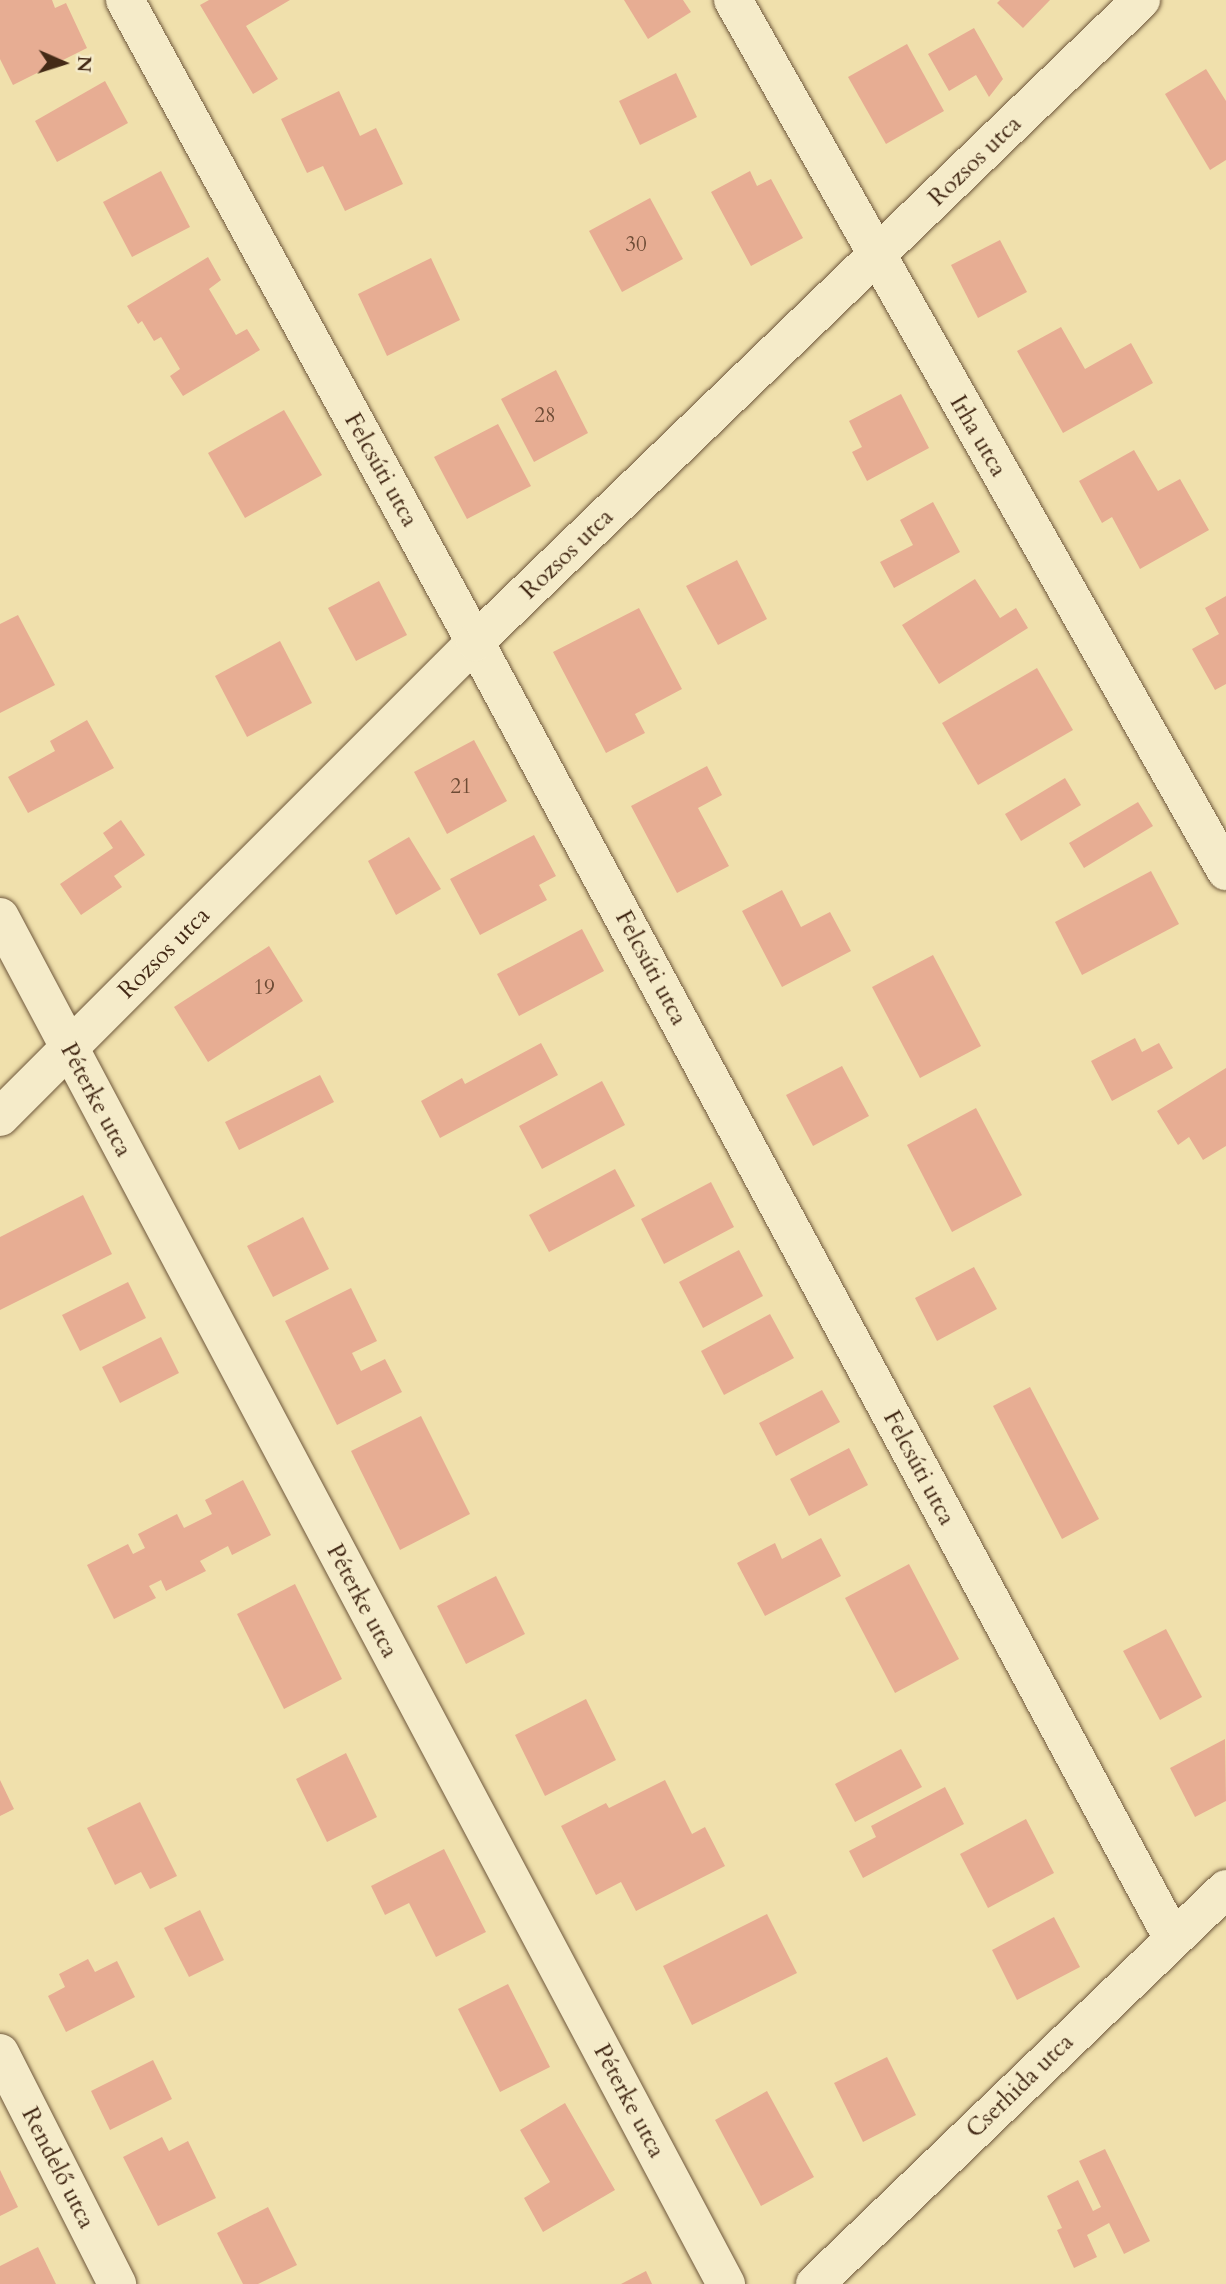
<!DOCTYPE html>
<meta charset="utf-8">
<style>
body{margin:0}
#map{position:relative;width:1226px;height:2284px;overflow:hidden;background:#f0e0ac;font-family:Cardo,serif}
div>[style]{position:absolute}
.building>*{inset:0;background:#e7ad93}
.roads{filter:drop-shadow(0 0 2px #6f583c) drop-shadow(0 0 2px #6f583c)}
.minor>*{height:38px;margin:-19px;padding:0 19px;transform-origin:19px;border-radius:19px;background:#f5ebc9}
span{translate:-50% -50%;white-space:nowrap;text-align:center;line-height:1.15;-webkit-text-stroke:5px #f5ebc9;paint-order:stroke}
.number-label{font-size:21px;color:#6d4b35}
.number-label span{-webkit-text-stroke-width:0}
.street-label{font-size:24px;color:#442a16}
.north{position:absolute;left:28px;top:28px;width:70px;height:70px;-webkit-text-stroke:5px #f5ebc9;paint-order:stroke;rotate:93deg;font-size:19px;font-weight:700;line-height:28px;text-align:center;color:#442a16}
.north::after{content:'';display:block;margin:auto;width:24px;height:32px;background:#442a16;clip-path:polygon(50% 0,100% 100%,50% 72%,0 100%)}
</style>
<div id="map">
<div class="building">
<i style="clip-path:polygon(0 0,52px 0,55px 8px,66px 3px,87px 48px,13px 85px,0 59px)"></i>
<i style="clip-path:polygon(209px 0,290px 0,246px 26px,278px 79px,253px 94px,200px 5px)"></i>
<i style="clip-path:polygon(624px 0,683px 0,691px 12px,648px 39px)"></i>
<i style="clip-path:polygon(1000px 0,1050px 0,1023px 28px,997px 3px)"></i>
<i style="clip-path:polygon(974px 28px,1003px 79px,989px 97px,976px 75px,949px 91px,928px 54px)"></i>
<i style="clip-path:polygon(907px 44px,944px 111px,886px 144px,848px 77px)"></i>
<i style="clip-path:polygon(1206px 69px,1226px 101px,1226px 160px,1210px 170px,1165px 94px)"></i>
<i style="clip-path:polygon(676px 73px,697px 117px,640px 145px,619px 101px)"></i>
<i style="clip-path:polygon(105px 81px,128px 123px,57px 162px,35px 121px)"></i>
<i style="clip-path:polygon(339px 91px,360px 136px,376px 128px,403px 184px,345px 211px,323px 166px,307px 173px,281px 119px)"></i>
<i style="clip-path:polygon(161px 171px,190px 227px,132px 257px,103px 202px)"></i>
<i style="clip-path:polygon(750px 171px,757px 186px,771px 179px,803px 238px,751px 266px,711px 192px)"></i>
<i style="clip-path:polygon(650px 198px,683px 259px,622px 292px,589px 231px)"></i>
<i style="clip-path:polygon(1000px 240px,1027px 292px,978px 318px,951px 265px)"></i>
<i style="clip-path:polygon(208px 257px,221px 280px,209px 289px,236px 335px,247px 329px,260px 350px,183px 396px,170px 376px,180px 369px,161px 337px,154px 341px,142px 321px,138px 324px,127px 306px)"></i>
<i style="clip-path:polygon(431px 258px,460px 320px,387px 356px,358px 294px)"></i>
<i style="clip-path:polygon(1061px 327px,1085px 369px,1131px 343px,1153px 383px,1063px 433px,1017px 351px)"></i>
<i style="clip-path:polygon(556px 370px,588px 433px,534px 462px,501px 399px)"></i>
<i style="clip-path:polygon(901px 394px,929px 448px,867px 481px,852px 452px,862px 447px,849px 421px)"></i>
<i style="clip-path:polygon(284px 410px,322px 475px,245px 518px,208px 453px)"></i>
<i style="clip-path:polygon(498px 424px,531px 486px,467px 519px,434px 457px)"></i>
<i style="clip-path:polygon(1134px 450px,1158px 491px,1180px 479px,1209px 530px,1140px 569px,1112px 517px,1102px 523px,1079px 481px)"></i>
<i style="clip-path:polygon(933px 502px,960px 552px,894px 588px,880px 562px,913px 545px,900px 520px)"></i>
<i style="clip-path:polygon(737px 560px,767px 619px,718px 645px,686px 586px)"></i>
<i style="clip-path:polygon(975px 579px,1000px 618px,1016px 608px,1028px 628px,939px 684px,902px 625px)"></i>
<i style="clip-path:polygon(379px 581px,407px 635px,356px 661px,328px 608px)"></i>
<i style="clip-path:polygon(1226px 596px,1226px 684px,1215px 690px,1192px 649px,1219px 634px,1205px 608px)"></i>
<i style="clip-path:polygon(639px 608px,682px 689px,635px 714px,645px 733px,606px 753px,553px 652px)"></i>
<i style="clip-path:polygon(18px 615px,55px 685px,0 713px,0 624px)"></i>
<i style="clip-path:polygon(280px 641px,312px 703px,247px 737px,215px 676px)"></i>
<i style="clip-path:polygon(1037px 668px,1073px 730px,978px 785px,942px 723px)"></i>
<i style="clip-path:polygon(87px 720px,114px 768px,28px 813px,8px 777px,55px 751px,50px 741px)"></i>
<i style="clip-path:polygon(474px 740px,507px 801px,447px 834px,414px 772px)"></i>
<i style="clip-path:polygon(707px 766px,722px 795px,698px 808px,729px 866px,677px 893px,631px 806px)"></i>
<i style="clip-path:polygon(1065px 778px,1081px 805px,1021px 841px,1005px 814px)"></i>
<i style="clip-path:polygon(1138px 802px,1153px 826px,1084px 868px,1069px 843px)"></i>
<i style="clip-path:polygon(121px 820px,145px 855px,114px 876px,122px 887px,81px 915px,60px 884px,113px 848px,103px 833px)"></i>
<i style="clip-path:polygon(534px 835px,556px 876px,539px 885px,547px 900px,480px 935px,450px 879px)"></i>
<i style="clip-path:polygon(409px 837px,441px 889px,396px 915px,368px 861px)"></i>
<i style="clip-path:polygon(1151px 871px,1179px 924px,1082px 975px,1055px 922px)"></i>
<i style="clip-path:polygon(782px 890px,801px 927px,830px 912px,851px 951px,782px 987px,742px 911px)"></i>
<i style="clip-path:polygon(582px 929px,604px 971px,519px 1016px,497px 974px)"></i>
<i style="clip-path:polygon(269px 946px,303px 1001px,208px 1062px,174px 1007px)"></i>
<i style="clip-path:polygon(933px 955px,981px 1046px,920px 1078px,872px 987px)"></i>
<i style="clip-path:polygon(1135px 1038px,1142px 1052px,1159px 1043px,1173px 1068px,1112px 1101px,1091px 1061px)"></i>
<i style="clip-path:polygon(541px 1043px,558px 1075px,440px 1138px,421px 1101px,462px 1078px,465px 1084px)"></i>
<i style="clip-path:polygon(842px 1066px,869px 1116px,813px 1146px,786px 1095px)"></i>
<i style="clip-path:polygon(1226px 1068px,1226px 1146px,1203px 1160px,1189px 1137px,1178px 1145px,1157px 1111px)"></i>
<i style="clip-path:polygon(320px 1075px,334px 1102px,239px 1150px,225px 1122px)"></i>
<i style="clip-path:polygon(602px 1081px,625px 1125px,542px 1169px,519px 1126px)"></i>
<i style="clip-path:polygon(976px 1108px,1022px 1195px,952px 1232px,907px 1145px)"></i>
<i style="clip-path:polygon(615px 1169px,635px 1206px,549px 1252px,529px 1215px)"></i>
<i style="clip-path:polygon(711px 1182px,734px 1227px,664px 1264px,641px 1219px)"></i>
<i style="clip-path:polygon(83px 1195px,112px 1254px,0 1310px,0 1237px)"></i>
<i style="clip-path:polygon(303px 1217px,329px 1269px,273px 1297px,247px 1246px)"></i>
<i style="clip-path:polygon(739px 1250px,763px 1296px,703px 1328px,679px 1282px)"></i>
<i style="clip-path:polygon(974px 1267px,997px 1309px,937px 1341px,915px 1298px)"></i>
<i style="clip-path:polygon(128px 1282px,146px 1318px,80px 1351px,62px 1315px)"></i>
<i style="clip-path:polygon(351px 1288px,377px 1341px,352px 1353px,361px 1371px,385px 1359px,402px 1392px,337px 1425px,285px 1321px)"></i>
<i style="clip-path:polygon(770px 1314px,794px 1358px,724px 1395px,701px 1351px)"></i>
<i style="clip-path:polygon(161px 1337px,179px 1373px,120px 1403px,102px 1367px)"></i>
<i style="clip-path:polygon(1030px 1387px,1099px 1519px,1062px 1539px,993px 1406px)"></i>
<i style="clip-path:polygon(822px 1390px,840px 1422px,776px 1456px,759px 1423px)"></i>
<i style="clip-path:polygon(421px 1416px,470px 1514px,400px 1550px,351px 1451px)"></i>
<i style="clip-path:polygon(849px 1448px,868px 1485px,809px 1516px,790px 1479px)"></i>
<i style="clip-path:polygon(243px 1480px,271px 1535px,232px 1555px,228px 1546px,200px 1561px,206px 1571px,166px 1591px,161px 1580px,149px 1586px,156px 1598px,114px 1619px,87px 1565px,128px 1544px,133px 1554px,145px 1548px,138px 1534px,177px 1514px,184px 1528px,212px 1514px,205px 1500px)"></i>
<i style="clip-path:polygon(821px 1538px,841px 1576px,765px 1616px,737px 1563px,775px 1543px,782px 1559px)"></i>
<i style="clip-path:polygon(909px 1564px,959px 1659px,895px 1693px,845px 1598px)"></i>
<i style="clip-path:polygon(496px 1576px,525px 1634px,466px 1664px,437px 1606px)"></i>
<i style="clip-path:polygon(295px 1584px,342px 1679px,284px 1709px,237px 1614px)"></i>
<i style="clip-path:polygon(1166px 1629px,1202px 1697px,1160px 1720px,1123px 1651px)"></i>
<i style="clip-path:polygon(586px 1699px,616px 1760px,545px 1796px,515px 1735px)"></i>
<i style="clip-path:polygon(1225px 1739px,1226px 1801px,1195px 1817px,1170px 1768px)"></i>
<i style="clip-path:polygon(901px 1749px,922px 1787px,855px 1822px,835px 1784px)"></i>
<i style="clip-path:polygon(346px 1753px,377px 1817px,327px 1842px,296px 1779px)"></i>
<i style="clip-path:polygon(0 1780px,14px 1809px,0 1816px)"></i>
<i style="clip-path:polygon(665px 1780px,692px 1834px,705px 1827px,725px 1866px,636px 1911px,621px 1882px,596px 1895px,561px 1826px,606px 1803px,609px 1808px)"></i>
<i style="clip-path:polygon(945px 1787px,964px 1824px,863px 1878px,849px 1851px,876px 1837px,871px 1826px)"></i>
<i style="clip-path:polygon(140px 1802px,177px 1876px,150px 1889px,141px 1872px,115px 1885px,87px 1828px)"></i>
<i style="clip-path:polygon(1026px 1819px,1054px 1873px,988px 1908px,960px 1854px)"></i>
<i style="clip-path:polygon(444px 1849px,486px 1932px,436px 1957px,409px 1903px,385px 1915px,371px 1886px)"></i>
<i style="clip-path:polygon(200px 1910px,224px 1960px,189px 1977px,164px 1928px)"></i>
<i style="clip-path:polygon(767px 1914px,797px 1973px,692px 2025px,663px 1966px)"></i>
<i style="clip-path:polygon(1054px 1917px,1080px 1967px,1017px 2000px,992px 1950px)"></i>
<i style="clip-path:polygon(88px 1959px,95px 1972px,117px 1961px,135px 1997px,66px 2032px,48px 1996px,65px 1987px,59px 1974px)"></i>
<i style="clip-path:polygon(508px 1984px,550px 2067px,500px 2092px,458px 2009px)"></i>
<i style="clip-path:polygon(887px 2057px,916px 2115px,863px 2142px,834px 2083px)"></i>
<i style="clip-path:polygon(153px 2060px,172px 2099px,110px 2130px,91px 2091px)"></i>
<i style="clip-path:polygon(767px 2091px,814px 2177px,761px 2206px,715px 2120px)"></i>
<i style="clip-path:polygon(565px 2103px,615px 2190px,543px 2232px,524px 2198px,550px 2182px,520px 2130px)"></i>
<i style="clip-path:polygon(162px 2137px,169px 2151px,188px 2141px,216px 2198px,158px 2226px,123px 2157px)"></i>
<i style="clip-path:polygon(1105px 2149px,1150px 2241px,1124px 2254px,1109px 2223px,1087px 2235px,1097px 2257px,1074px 2268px,1057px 2230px,1062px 2228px,1047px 2196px,1078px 2180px,1093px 2211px,1101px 2207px,1079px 2161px)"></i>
<i style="clip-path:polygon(0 2170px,18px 2207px,0 2216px)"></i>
<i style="clip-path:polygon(268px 2207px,297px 2265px,258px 2284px,243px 2284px,217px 2233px)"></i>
<i style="clip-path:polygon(38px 2247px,56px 2284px,0 2284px,0 2266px)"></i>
<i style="clip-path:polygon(646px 2271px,652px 2284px,621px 2284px)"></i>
</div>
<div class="roads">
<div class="minor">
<i style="left:125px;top:0;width:731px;rotate:61.4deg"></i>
<i style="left:475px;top:642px;width:1473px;rotate:61.71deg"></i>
<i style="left:733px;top:0;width:1001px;rotate:60.49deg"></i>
<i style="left:0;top:917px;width:1548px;rotate:62.03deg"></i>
<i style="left:0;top:1117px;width:672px;rotate:-45deg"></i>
<i style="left:475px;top:642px;width:925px;rotate:-43.95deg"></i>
<i style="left:0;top:2053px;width:259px;rotate:63.1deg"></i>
<i style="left:815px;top:2284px;width:570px;rotate:-43.86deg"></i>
</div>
</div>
<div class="number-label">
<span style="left:636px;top:245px">30</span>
<span style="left:545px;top:416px">28</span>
<span style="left:461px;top:787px">21</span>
<span style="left:264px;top:988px">19</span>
</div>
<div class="street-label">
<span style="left:975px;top:161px;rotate:-44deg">Rozsos utca</span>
<span style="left:978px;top:436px;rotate:60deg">Irha utca</span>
<span style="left:381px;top:470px;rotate:61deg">Felcsúti utca</span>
<span style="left:567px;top:554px;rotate:-44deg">Rozsos utca</span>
<span style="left:164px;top:953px;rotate:-45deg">Rozsos utca</span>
<span style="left:651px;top:968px;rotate:62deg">Felcsúti utca</span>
<span style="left:96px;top:1100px;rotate:62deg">Péterke utca</span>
<span style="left:919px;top:1468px;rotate:62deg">Felcsúti utca</span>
<span style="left:362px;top:1601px;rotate:62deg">Péterke utca</span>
<span style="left:1020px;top:2086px;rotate:-44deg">Cserhida utca</span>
<span style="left:629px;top:2101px;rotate:62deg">Péterke utca</span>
<span style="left:58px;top:2168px;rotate:63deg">Rendelő utca</span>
</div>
<div class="north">N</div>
</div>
